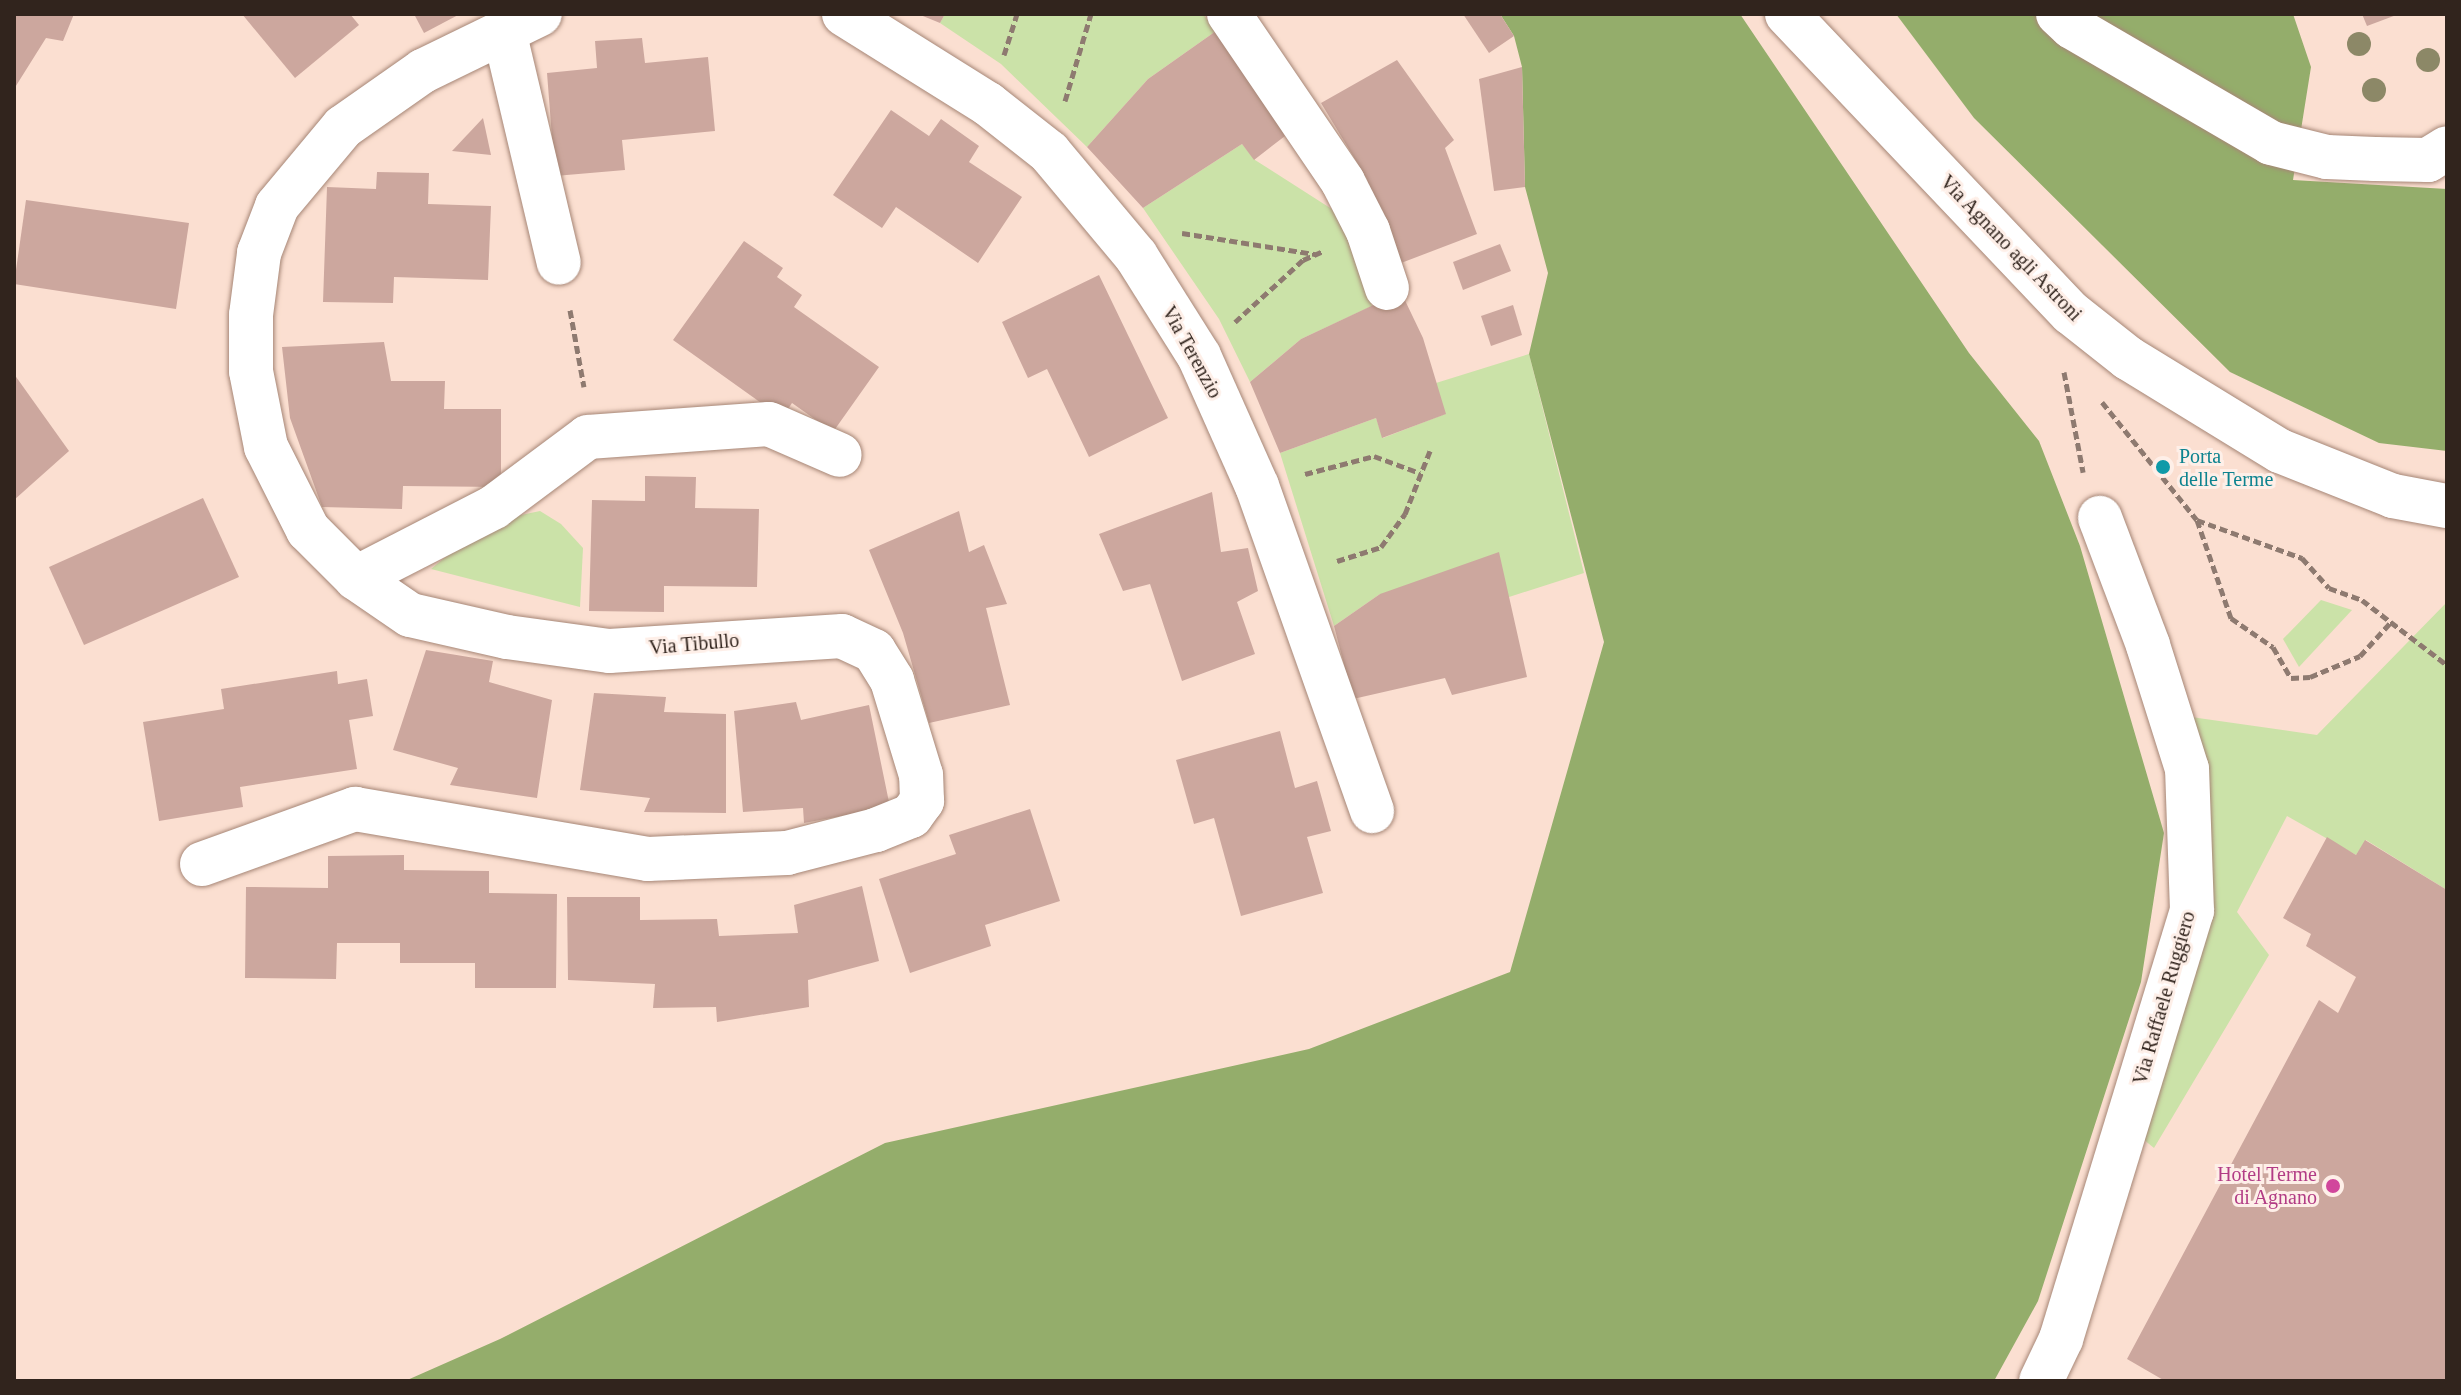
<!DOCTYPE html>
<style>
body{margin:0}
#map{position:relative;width:2461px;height:1395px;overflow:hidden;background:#fbdfd1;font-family:"Times New Roman",serif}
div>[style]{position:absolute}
.green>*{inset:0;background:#cbe2a8}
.forest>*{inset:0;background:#94ad6b}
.building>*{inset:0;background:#cca79e}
.path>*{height:5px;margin-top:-2.5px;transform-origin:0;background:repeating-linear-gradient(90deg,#8e7a70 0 8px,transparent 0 12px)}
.roads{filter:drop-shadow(0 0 2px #a68676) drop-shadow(0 0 2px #a68676)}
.minor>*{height:44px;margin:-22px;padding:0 22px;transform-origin:22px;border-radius:22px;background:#fff}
.trees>*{width:24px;height:24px;margin:-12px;border-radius:50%;background:#8c8867}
.dots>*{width:22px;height:22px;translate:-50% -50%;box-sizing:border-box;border:4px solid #feefe8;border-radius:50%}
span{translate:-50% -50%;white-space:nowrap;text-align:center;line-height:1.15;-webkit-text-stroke:6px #feefe8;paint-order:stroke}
.street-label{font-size:20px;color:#31241d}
.culture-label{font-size:20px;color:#0d838f}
.left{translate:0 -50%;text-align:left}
.hotel-label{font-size:20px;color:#b23c85}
.right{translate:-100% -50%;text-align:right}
.frame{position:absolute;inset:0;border:16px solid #31241d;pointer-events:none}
</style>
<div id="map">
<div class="green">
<i style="clip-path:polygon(945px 14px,1203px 14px,1216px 31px,1148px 79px,1087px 147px,1001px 64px,940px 23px)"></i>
<i style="clip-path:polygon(1242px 144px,1255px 160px,1338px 213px,1372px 306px,1301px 339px,1250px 382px,1219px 319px,1143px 208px)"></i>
<i style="clip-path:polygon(1529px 354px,1584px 573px,1509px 597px,1380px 594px,1334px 626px,1280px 453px,1376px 418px,1383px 438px,1445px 414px,1436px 383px)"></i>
<i style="clip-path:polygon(540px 511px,561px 524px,583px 548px,580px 607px,431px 569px,487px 522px)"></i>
<i style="clip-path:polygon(2321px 600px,2352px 610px,2299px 667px,2283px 639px)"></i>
<i style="clip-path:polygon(2447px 602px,2447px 890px,2366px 840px,2356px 855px,2287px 816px,2237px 912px,2269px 955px,2154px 1148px,2143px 1139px,2208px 926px,2184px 716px,2317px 735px)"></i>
</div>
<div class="forest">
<i style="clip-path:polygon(1500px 14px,1740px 14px,1969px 353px,2039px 441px,2080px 546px,2164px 833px,2141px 982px,2038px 1301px,1994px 1381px,405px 1381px,500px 1339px,885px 1143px,1309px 1049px,1510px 972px,1604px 642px,1529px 354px,1548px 273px,1525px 187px,1522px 67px,1514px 36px)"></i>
<i style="clip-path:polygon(1896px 14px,2293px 14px,2311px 67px,2293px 180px,2447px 189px,2447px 451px,2379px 443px,2230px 372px,1974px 118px)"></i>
</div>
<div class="building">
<i style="clip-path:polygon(14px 14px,74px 14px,63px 41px,46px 38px,14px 89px)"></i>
<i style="clip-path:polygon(242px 14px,350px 14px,359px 25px,295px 78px)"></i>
<i style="clip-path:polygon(414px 14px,460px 14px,424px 33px)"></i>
<i style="clip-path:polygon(918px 14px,945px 14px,940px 23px)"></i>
<i style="clip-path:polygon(1463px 14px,1500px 14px,1514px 36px,1489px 53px)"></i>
<i style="clip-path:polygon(2362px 14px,2399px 14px,2367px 26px)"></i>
<i style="clip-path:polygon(1216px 31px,1253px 80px,1285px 136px,1254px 160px,1242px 144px,1143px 208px,1087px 147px,1148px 79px)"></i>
<i style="clip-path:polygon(642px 38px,645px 63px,708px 57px,715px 131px,622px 140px,625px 170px,555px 176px,547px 73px,597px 68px,595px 41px)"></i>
<i style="clip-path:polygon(1397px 60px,1454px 140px,1445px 148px,1477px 234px,1388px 268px,1367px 179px,1321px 103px)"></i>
<i style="clip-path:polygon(1522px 67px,1525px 187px,1494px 191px,1479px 79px)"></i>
<i style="clip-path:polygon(891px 110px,929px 136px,941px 119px,979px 146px,969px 162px,1022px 197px,978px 263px,896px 207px,882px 228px,833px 195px)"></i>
<i style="clip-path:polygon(483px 118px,491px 155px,452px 151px)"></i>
<i style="clip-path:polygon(377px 172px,429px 173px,428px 204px,491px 206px,488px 280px,394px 277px,393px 303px,323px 302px,327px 187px,376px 189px)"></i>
<i style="clip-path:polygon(26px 200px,189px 223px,176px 309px,14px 284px)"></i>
<i style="clip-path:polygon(744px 241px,783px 268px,777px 277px,802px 295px,794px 307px,879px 367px,833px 432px,792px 403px,782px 418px,673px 340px)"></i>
<i style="clip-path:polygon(1500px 244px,1511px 271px,1463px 290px,1453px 262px)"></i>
<i style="clip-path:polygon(1099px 275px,1168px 418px,1089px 457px,1047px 369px,1028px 378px,1002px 322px)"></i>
<i style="clip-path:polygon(1401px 292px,1423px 338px,1446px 414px,1382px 438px,1376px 418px,1280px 453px,1250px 382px,1301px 339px)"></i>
<i style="clip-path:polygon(1513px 305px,1522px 335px,1491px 346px,1481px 316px)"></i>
<i style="clip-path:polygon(384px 342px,391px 381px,445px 381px,444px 409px,501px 409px,501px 487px,403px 486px,402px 509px,322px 507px,290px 418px,282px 347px)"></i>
<i style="clip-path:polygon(14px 374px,69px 451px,14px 500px)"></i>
<i style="clip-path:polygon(645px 476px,696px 477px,695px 508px,759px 509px,757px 587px,664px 586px,664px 612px,589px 611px,592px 500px,645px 501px)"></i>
<i style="clip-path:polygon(1212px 492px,1221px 552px,1248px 548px,1258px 591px,1237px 602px,1255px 654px,1182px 681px,1150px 584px,1123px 591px,1099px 534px)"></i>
<i style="clip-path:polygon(203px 498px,239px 577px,84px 645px,49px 567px)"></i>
<i style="clip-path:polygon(959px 511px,969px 552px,984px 545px,1007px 604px,986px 608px,1010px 705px,929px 723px,903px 633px,869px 550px)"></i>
<i style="clip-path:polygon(1499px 552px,1527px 677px,1452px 695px,1445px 678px,1353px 699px,1334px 626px,1380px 594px)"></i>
<i style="clip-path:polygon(426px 650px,493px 661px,489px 682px,552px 700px,537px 798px,450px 785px,458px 768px,393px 750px)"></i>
<i style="clip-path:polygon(337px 671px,338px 684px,367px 679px,373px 716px,349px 720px,357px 769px,240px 787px,243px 807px,159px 821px,143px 722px,224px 709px,221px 689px)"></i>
<i style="clip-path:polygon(594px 693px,666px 697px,664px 712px,726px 714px,726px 813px,644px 812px,650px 798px,580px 790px)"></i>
<i style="clip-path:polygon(796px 702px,801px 720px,869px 705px,890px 807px,804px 823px,803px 808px,743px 812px,734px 711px)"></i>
<i style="clip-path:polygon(1280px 731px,1295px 788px,1317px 781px,1331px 831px,1307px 837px,1323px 893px,1241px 916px,1214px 818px,1194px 824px,1176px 760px)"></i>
<i style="clip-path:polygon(1030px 809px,1060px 901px,985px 925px,991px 946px,910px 973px,879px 879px,956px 854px,949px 835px)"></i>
<i style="clip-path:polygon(2327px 837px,2356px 855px,2365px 840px,2447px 890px,2447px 1381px,2165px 1381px,2127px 1359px,2319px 1000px,2338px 1013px,2356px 977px,2306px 946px,2311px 934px,2283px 918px)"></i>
<i style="clip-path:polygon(404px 855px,404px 870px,489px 871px,489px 893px,557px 894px,556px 988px,475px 988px,475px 963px,400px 963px,400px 943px,337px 943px,336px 979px,245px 978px,246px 887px,328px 888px,328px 856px)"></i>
<i style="clip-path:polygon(862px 886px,879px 961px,808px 980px,809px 1007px,717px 1022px,716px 1007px,653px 1008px,655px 984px,568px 980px,567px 897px,640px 897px,640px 920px,717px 919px,719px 936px,798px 933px,794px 905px)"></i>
</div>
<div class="path">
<i style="left:1004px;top:55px;width:43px;rotate:-72.4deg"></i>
<i style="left:1065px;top:101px;width:91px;rotate:-73.4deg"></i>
<i style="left:1182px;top:233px;width:135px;rotate:9deg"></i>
<i style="left:570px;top:310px;width:78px;rotate:79.7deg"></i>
<i style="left:1235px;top:322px;width:92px;rotate:-42.4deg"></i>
<i style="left:1303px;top:260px;width:22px;rotate:-24deg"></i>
<i style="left:2064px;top:372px;width:102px;rotate:79.2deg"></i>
<i style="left:2102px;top:402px;width:151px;rotate:51.2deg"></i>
<i style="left:2197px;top:520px;width:104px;rotate:70.9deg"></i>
<i style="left:2231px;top:618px;width:51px;rotate:34.6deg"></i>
<i style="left:2273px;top:647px;width:36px;rotate:60deg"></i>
<i style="left:2291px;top:678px;width:19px;rotate:-3deg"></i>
<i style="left:2310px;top:677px;width:54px;rotate:-22.8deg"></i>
<i style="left:2360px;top:656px;width:47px;rotate:-47.6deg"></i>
<i style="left:1305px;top:474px;width:71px;rotate:-14.6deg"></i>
<i style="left:1374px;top:456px;width:49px;rotate:20.3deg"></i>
<i style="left:2197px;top:520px;width:112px;rotate:19.9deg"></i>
<i style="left:2302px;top:558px;width:40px;rotate:48deg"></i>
<i style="left:2329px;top:588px;width:35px;rotate:20deg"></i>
<i style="left:2362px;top:600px;width:107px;rotate:37.4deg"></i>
<i style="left:1337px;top:561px;width:46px;rotate:-17.7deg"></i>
<i style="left:1381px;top:547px;width:41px;rotate:-54deg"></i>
<i style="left:1405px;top:514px;width:68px;rotate:-68.4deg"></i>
</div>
<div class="roads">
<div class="minor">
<i style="left:844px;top:14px;width:170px;rotate:32deg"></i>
<i style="left:988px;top:104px;width:78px;rotate:38.2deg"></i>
<i style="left:1049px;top:152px;width:136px;rotate:50.1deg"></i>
<i style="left:1136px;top:256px;width:118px;rotate:57.8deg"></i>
<i style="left:1199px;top:356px;width:142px;rotate:66deg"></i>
<i style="left:1257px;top:486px;width:345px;rotate:70.5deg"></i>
<i style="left:1229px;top:14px;width:203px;rotate:55.8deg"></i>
<i style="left:1343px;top:182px;width:55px;rotate:63deg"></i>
<i style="left:1368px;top:231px;width:60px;rotate:71.6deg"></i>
<i style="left:1787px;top:14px;width:412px;rotate:46.5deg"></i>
<i style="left:2071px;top:313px;width:73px;rotate:38.3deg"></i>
<i style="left:2128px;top:358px;width:178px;rotate:31.5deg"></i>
<i style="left:2280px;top:451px;width:122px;rotate:21.7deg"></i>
<i style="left:2393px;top:496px;width:55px;rotate:10.5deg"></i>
<i style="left:2058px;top:14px;width:19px;rotate:43deg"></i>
<i style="left:2072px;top:27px;width:230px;rotate:30.2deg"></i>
<i style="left:2271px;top:143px;width:58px;rotate:14deg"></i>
<i style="left:2327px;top:157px;width:48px;rotate:2.4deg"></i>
<i style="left:2375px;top:159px;width:53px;rotate:1.1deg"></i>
<i style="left:2428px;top:160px;width:22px;rotate:-32deg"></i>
<i style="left:504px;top:31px;width:238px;rotate:76.7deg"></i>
<i style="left:356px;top:578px;width:155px;rotate:-27.2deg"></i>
<i style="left:494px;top:507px;width:117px;rotate:-36.7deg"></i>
<i style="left:588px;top:437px;width:181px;rotate:-4.1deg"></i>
<i style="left:769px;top:424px;width:77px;rotate:23.6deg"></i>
<i style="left:202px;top:864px;width:163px;rotate:-19.8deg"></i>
<i style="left:355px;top:809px;width:297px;rotate:9.7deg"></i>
<i style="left:648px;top:859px;width:139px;rotate:-2.5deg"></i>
<i style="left:787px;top:853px;width:92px;rotate:-14.5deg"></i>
<i style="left:876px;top:830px;width:38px;rotate:-22deg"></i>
<i style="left:911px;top:816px;width:19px;rotate:-54deg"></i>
<i style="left:922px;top:801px;width:26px;rotate:-92deg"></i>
<i style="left:921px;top:775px;width:99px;rotate:-107deg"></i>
<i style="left:892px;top:680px;width:34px;rotate:-122deg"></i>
<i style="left:874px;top:651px;width:35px;rotate:-155deg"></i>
<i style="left:842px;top:636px;width:233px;rotate:176.3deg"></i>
<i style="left:609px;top:651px;width:103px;rotate:-172.2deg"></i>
<i style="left:507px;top:637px;width:99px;rotate:-167.2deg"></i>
<i style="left:410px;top:615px;width:65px;rotate:-145.6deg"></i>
<i style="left:356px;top:578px;width:68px;rotate:-135deg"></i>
<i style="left:308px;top:530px;width:93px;rotate:-116.8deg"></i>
<i style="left:266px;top:447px;width:77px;rotate:-101.2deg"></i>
<i style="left:251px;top:371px;width:56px;rotate:-90deg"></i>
<i style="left:251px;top:315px;width:63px;rotate:-82.6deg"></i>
<i style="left:259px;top:253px;width:50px;rotate:-69deg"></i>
<i style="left:277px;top:206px;width:103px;rotate:-50.1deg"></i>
<i style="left:343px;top:127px;width:98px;rotate:-35deg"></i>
<i style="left:423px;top:71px;width:130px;rotate:-26deg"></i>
<i style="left:2041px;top:1381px;width:47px;rotate:-64.5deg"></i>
<i style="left:2061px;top:1339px;width:448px;rotate:-73deg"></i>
<i style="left:2192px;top:911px;width:142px;rotate:-92deg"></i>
<i style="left:2187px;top:769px;width:130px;rotate:-107.5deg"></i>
<i style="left:2148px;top:645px;width:136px;rotate:-110.7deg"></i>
</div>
</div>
<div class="trees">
<i style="left:2359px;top:44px"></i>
<i style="left:2428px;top:60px"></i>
<i style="left:2374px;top:90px"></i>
</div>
<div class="dots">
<i style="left:2163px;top:467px;background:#0f9aa8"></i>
<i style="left:2333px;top:1186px;background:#d1479c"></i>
</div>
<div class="street-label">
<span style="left:2011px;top:248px;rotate:46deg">Via Agnano agli Astroni</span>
<span style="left:1192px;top:352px;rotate:61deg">Via Terenzio</span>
<span style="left:694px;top:644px;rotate:-5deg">Via Tibullo</span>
<span style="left:2164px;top:998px;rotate:-74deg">Via Raffaele Ruggiero</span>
</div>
<div class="culture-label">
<span class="left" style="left:2179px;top:468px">Porta<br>delle Terme</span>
</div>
<div class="hotel-label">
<span class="right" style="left:2317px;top:1186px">Hotel Terme<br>di Agnano</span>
</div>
<div class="frame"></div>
</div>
